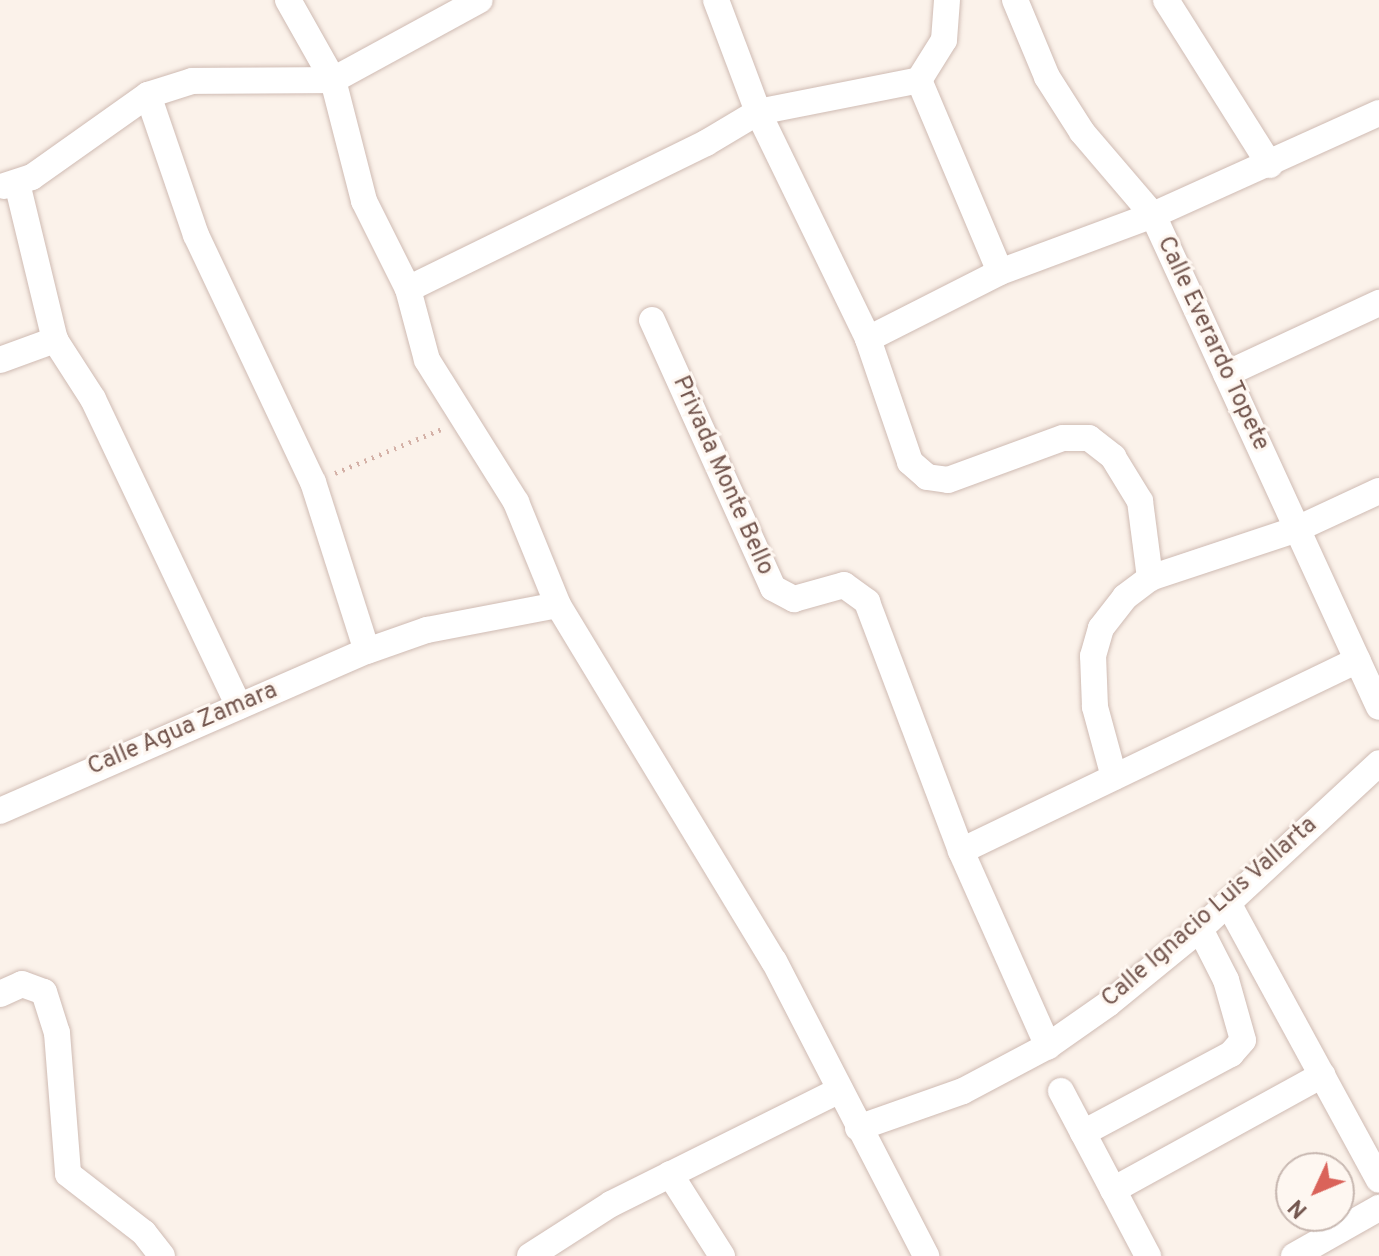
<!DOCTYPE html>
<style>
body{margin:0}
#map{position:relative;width:1379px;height:1256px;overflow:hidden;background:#fbf2ea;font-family:Overpass,sans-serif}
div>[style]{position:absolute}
.path>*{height:5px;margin-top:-2.5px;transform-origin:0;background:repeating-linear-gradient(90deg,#d4b1a7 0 2px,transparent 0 8px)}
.roads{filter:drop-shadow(0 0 2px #cfbbb3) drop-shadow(0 0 2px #cfbbb3)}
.street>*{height:26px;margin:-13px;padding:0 13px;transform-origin:13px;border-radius:13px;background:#fff}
span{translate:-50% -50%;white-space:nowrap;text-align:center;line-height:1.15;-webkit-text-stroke:6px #fef7f1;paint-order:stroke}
.street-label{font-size:24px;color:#74574f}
.north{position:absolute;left:1275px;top:1152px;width:80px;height:80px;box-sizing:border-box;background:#fef7f1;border:2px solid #c7b7b0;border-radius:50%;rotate:226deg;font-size:22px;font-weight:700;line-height:32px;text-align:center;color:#74574f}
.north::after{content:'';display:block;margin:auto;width:28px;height:36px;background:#da635a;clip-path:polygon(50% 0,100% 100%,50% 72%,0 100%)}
</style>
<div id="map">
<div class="path">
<i style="left:335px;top:473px;width:118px;rotate:-22.4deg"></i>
</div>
<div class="roads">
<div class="street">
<i style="left:288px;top:0;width:92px;rotate:60.6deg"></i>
<i style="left:333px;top:80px;width:125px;rotate:75.6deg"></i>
<i style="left:364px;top:201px;width:98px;rotate:63.4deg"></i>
<i style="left:408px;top:289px;width:73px;rotate:75deg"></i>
<i style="left:427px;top:360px;width:168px;rotate:57.9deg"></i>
<i style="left:516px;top:502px;width:111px;rotate:67.8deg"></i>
<i style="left:558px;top:605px;width:416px;rotate:58.8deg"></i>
<i style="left:774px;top:961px;width:332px;rotate:62.7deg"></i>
<i style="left:716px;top:0;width:120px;rotate:69.4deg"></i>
<i style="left:758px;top:112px;width:252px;rotate:64.1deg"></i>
<i style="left:868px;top:339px;width:130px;rotate:71.1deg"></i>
<i style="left:910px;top:462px;width:23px;rotate:41deg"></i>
<i style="left:927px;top:477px;width:21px;rotate:8deg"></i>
<i style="left:948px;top:480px;width:122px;rotate:-20.1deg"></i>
<i style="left:1063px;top:438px;width:26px"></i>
<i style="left:1089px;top:438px;width:31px;rotate:38deg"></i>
<i style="left:1113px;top:457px;width:52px;rotate:58.5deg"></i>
<i style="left:1140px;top:501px;width:78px;rotate:82.6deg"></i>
<i style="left:1015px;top:0;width:83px;rotate:67.4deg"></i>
<i style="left:1047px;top:77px;width:65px;rotate:57.5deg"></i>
<i style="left:1082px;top:132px;width:109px;rotate:49.5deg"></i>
<i style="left:1153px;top:215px;width:541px;rotate:65.33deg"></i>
<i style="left:1166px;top:0;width:195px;rotate:57.8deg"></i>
<i style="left:919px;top:80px;width:208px;rotate:67.1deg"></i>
<i style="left:148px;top:95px;width:148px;rotate:71.1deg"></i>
<i style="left:196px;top:235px;width:273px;rotate:64.7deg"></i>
<i style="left:313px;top:482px;width:177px;rotate:72.3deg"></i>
<i style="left:17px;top:183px;width:162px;rotate:76.4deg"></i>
<i style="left:55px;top:340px;width:70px;rotate:57.2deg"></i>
<i style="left:93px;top:399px;width:340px;rotate:64.6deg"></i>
<i style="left:4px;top:186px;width:29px;rotate:-18deg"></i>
<i style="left:32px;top:177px;width:142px;rotate:-35.3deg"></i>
<i style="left:148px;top:95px;width:46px;rotate:-17.7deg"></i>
<i style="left:192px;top:81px;width:141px;rotate:-0.4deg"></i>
<i style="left:333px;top:80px;width:167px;rotate:-28.6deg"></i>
<i style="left:408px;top:289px;width:332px;rotate:-26.1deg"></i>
<i style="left:706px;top:143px;width:61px;rotate:-30.8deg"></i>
<i style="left:758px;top:112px;width:164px;rotate:-11.2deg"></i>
<i style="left:919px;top:80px;width:47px;rotate:-58deg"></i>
<i style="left:944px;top:40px;width:40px;rotate:-85.7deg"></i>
<i style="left:652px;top:320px;width:294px;rotate:65.7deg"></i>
<i style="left:773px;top:588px;width:24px;rotate:28deg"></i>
<i style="left:794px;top:599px;width:52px;rotate:-15.6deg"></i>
<i style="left:844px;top:585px;width:29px;rotate:36deg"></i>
<i style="left:867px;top:602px;width:266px;rotate:69.3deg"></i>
<i style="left:961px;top:851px;width:214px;rotate:66deg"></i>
<i style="left:868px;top:339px;width:148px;rotate:-26.9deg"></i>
<i style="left:1000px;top:272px;width:163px;rotate:-20.4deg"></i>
<i style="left:1153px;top:215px;width:248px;rotate:-24.3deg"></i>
<i style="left:0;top:360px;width:59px;rotate:-20deg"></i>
<i style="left:1226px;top:374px;width:169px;rotate:-24.9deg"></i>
<i style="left:1114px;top:777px;width:73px;rotate:-105.2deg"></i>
<i style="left:1095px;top:707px;width:51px;rotate:-92.2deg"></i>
<i style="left:1093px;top:656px;width:29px;rotate:-74deg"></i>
<i style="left:1101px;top:628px;width:39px;rotate:-52deg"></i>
<i style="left:1125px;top:597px;width:31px;rotate:-37deg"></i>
<i style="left:1150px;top:578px;width:155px;rotate:-18.4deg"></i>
<i style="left:1297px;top:529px;width:90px;rotate:-24.9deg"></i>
<i style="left:0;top:811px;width:400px;rotate:-23.6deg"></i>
<i style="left:367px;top:651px;width:64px;rotate:-19.3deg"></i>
<i style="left:427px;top:630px;width:133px;rotate:-10.8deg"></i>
<i style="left:961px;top:851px;width:440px;rotate:-25.7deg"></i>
<i style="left:1228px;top:903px;width:315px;rotate:61.4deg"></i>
<i style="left:0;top:994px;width:24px;rotate:-24deg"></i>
<i style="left:22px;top:984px;width:23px;rotate:20deg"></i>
<i style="left:44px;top:992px;width:43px;rotate:72.4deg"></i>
<i style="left:57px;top:1033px;width:141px;rotate:85.5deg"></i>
<i style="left:68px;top:1174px;width:96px;rotate:37.8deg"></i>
<i style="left:144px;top:1233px;width:29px;rotate:52deg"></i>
<i style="left:1061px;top:1091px;width:187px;rotate:62.2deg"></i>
<i style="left:858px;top:1128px;width:111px;rotate:-19.4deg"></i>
<i style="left:963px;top:1091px;width:96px;rotate:-27.9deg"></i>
<i style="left:1048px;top:1046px;width:73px;rotate:-35deg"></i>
<i style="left:1108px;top:1004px;width:119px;rotate:-39.2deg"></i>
<i style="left:1200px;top:929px;width:244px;rotate:-42.8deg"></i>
<i style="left:1083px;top:1133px;width:168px;rotate:-28.1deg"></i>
<i style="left:1231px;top:1054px;width:18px;rotate:-49deg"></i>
<i style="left:1243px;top:1040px;width:62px;rotate:-105.8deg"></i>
<i style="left:1226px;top:980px;width:57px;rotate:-117deg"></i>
<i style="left:670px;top:1174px;width:97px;rotate:57.6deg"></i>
<i style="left:1113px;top:1190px;width:239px;rotate:-28.8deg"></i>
<i style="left:530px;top:1256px;width:96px;rotate:-32.7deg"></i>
<i style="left:611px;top:1204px;width:256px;rotate:-26.5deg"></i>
<i style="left:1294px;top:1256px;width:98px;rotate:-29.5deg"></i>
</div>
</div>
<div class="street-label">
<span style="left:1212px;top:344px;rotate:65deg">Calle Everardo Topete</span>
<span style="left:722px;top:476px;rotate:66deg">Privada Monte Bello</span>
<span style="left:183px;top:730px;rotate:-23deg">Calle Agua Zamara</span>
<span style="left:1210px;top:913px;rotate:-41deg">Calle Ignacio Luis Vallarta</span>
</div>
<div class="north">N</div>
</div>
